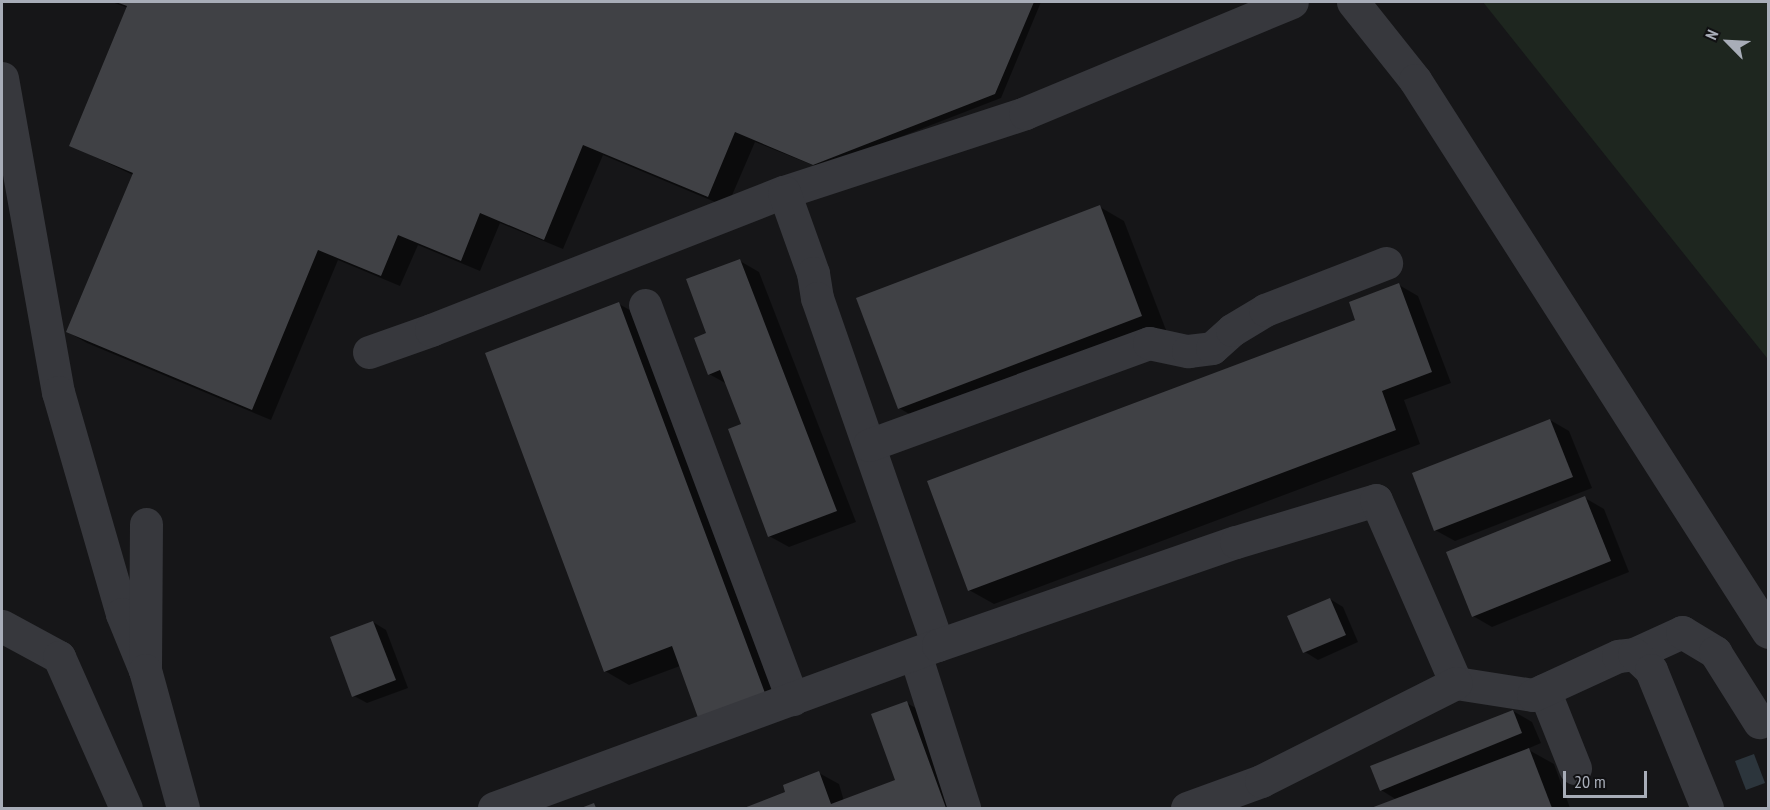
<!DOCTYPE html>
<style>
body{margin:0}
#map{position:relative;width:1770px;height:810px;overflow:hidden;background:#161618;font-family:"PT Sans Narrow",sans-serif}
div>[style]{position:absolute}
.green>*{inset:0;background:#1e261f}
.water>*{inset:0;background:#2c353c}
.shadow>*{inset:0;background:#0007}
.building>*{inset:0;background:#404145}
.minor>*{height:33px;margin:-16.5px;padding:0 16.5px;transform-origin:16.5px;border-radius:16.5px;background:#37383d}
span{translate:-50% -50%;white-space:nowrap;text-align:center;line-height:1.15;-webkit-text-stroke:5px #111113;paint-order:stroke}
.frame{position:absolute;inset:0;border:3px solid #a8adb8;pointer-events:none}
.north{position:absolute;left:1698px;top:12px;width:60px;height:60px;-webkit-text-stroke:4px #111113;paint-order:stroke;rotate:294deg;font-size:16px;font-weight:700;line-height:24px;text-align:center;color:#a8adb8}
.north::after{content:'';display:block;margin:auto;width:21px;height:27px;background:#a8adb8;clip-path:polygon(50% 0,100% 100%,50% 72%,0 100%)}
.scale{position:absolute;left:1563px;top:771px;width:84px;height:27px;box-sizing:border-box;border:3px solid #a8adb8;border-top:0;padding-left:8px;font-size:18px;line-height:21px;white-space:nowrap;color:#a8adb8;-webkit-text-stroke:4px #111113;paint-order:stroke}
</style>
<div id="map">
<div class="green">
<i style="clip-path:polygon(1483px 2px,1768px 2px,1767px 358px)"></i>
</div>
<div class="water">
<i style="clip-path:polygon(1754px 754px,1765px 783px,1746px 790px,1735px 761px)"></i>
</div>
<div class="shadow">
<i style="clip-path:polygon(112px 2px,1041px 2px,1001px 98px,820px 168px,755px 142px,727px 207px,603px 155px,563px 249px,500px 223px,480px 271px,418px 245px,400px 286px,338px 260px,271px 420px,87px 343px,68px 332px,133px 175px,70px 145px,128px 8px)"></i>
<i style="clip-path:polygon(1100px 207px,1124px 221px,1166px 330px,923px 422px,899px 408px)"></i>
<i style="clip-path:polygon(740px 261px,759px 272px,856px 522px,789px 547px,769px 536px,742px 425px,727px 384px,709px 374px,708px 334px)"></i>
<i style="clip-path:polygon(1399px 285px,1418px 296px,1451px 383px,1404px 400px,1420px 444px,994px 604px,969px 590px,1355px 321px)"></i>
<i style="clip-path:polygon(619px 304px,644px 318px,791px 715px,680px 666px,629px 685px,605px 671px)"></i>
<i style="clip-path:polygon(1550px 420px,1569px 431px,1592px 488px,1455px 541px,1435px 530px)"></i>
<i style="clip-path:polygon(1585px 498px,1604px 509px,1629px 572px,1492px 627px,1473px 616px)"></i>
<i style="clip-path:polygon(1330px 599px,1343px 607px,1358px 642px,1318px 660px,1305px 652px,1289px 617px)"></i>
<i style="clip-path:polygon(373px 622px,386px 630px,408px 688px,367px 703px,354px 696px)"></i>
<i style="clip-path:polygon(907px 703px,926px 714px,960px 808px,748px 808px,785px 794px,819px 773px,839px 784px,844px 801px,897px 781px)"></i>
<i style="clip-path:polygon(1513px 711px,1532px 722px,1541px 743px,1527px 749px,1554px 764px,1570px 808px,1375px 808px,1397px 800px,1381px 790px)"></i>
</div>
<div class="building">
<i style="clip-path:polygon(116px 2px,1034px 2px,995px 94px,813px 165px,735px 132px,708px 197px,583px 145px,544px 240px,480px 213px,461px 261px,398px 235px,381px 276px,318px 250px,252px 410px,66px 332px,133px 173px,69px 146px,127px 6px)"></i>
<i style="clip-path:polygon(1100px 205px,1142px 316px,898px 409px,856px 298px)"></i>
<i style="clip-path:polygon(740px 259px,837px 511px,768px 537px,728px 429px,741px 424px,720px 370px,708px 375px,694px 338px,706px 333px,686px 279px)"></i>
<i style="clip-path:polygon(1399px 283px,1432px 372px,1382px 391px,1396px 430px,968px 591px,927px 481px,1355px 320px,1349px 302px)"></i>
<i style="clip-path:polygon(619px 302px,768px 701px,701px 726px,672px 646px,604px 672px,485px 353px)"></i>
<i style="clip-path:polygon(1550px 419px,1573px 477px,1434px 531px,1412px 473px)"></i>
<i style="clip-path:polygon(1585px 496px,1611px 561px,1472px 617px,1446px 552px)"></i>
<i style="clip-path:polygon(1330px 598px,1346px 635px,1303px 653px,1287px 616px)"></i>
<i style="clip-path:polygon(373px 621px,396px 680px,352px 697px,330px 637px)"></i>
<i style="clip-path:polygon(907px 701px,946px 808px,744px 808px,785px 792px,783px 785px,819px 771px,831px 804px,895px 780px,871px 714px)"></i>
<i style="clip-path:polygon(1513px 710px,1522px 733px,1380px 791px,1370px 766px)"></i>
<i style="clip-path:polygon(1529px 748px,1552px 808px,1371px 808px)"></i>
<i style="clip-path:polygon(594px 803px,596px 808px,581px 808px)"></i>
</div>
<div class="minor">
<i style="left:1353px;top:2px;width:100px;rotate:51.5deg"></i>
<i style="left:1415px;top:80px;width:655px;rotate:57.4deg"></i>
<i style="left:2px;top:78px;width:319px;rotate:79.9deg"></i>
<i style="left:58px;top:392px;width:231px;rotate:73.9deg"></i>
<i style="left:122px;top:614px;width:61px;rotate:67.7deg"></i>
<i style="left:784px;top:192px;width:254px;rotate:-18.1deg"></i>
<i style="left:1025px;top:113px;width:289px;rotate:-22.6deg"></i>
<i style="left:645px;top:305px;width:421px;rotate:69.5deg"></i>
<i style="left:369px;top:352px;width:66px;rotate:-19.5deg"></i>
<i style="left:431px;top:330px;width:379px;rotate:-21.4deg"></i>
<i style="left:784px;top:192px;width:86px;rotate:70.3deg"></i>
<i style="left:813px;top:273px;width:25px;rotate:81deg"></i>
<i style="left:817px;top:298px;width:367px;rotate:70.8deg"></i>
<i style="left:869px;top:445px;width:298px;rotate:-20deg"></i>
<i style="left:1149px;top:343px;width:40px;rotate:12deg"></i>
<i style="left:1188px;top:351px;width:24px;rotate:-7deg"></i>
<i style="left:1212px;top:348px;width:27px;rotate:-42deg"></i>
<i style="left:1232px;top:330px;width:39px;rotate:-31deg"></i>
<i style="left:1265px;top:310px;width:130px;rotate:-21.2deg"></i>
<i style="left:146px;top:524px;width:146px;rotate:90.4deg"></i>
<i style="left:145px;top:670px;width:143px;rotate:74.6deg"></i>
<i style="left:2px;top:626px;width:65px;rotate:28.5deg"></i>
<i style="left:59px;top:657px;width:165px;rotate:66.1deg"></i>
<i style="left:915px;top:654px;width:162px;rotate:72.3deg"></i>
<i style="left:1634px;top:654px;width:53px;rotate:-24.6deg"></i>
<i style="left:1682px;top:632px;width:39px;rotate:31deg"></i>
<i style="left:1715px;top:652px;width:83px;rotate:57.8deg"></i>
<i style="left:1544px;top:690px;width:84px;rotate:68.3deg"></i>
<i style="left:494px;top:808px;width:473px;rotate:-20.2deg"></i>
<i style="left:938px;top:645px;width:315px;rotate:-19.1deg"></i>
<i style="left:1236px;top:542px;width:146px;rotate:-16.7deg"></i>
<i style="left:1376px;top:500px;width:200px;rotate:66.4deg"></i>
<i style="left:1456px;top:683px;width:78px;rotate:8.9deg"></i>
<i style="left:1533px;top:695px;width:94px;rotate:-24.6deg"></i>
<i style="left:1618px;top:656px;width:16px;rotate:-7deg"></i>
<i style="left:1634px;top:654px;width:23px;rotate:43deg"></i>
<i style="left:1651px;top:670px;width:149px;rotate:67.9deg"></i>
<i style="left:1187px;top:808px;width:79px;rotate:-20deg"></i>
<i style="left:1261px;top:781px;width:218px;rotate:-26.7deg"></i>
</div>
<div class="frame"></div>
<div class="north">N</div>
<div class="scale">20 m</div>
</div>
